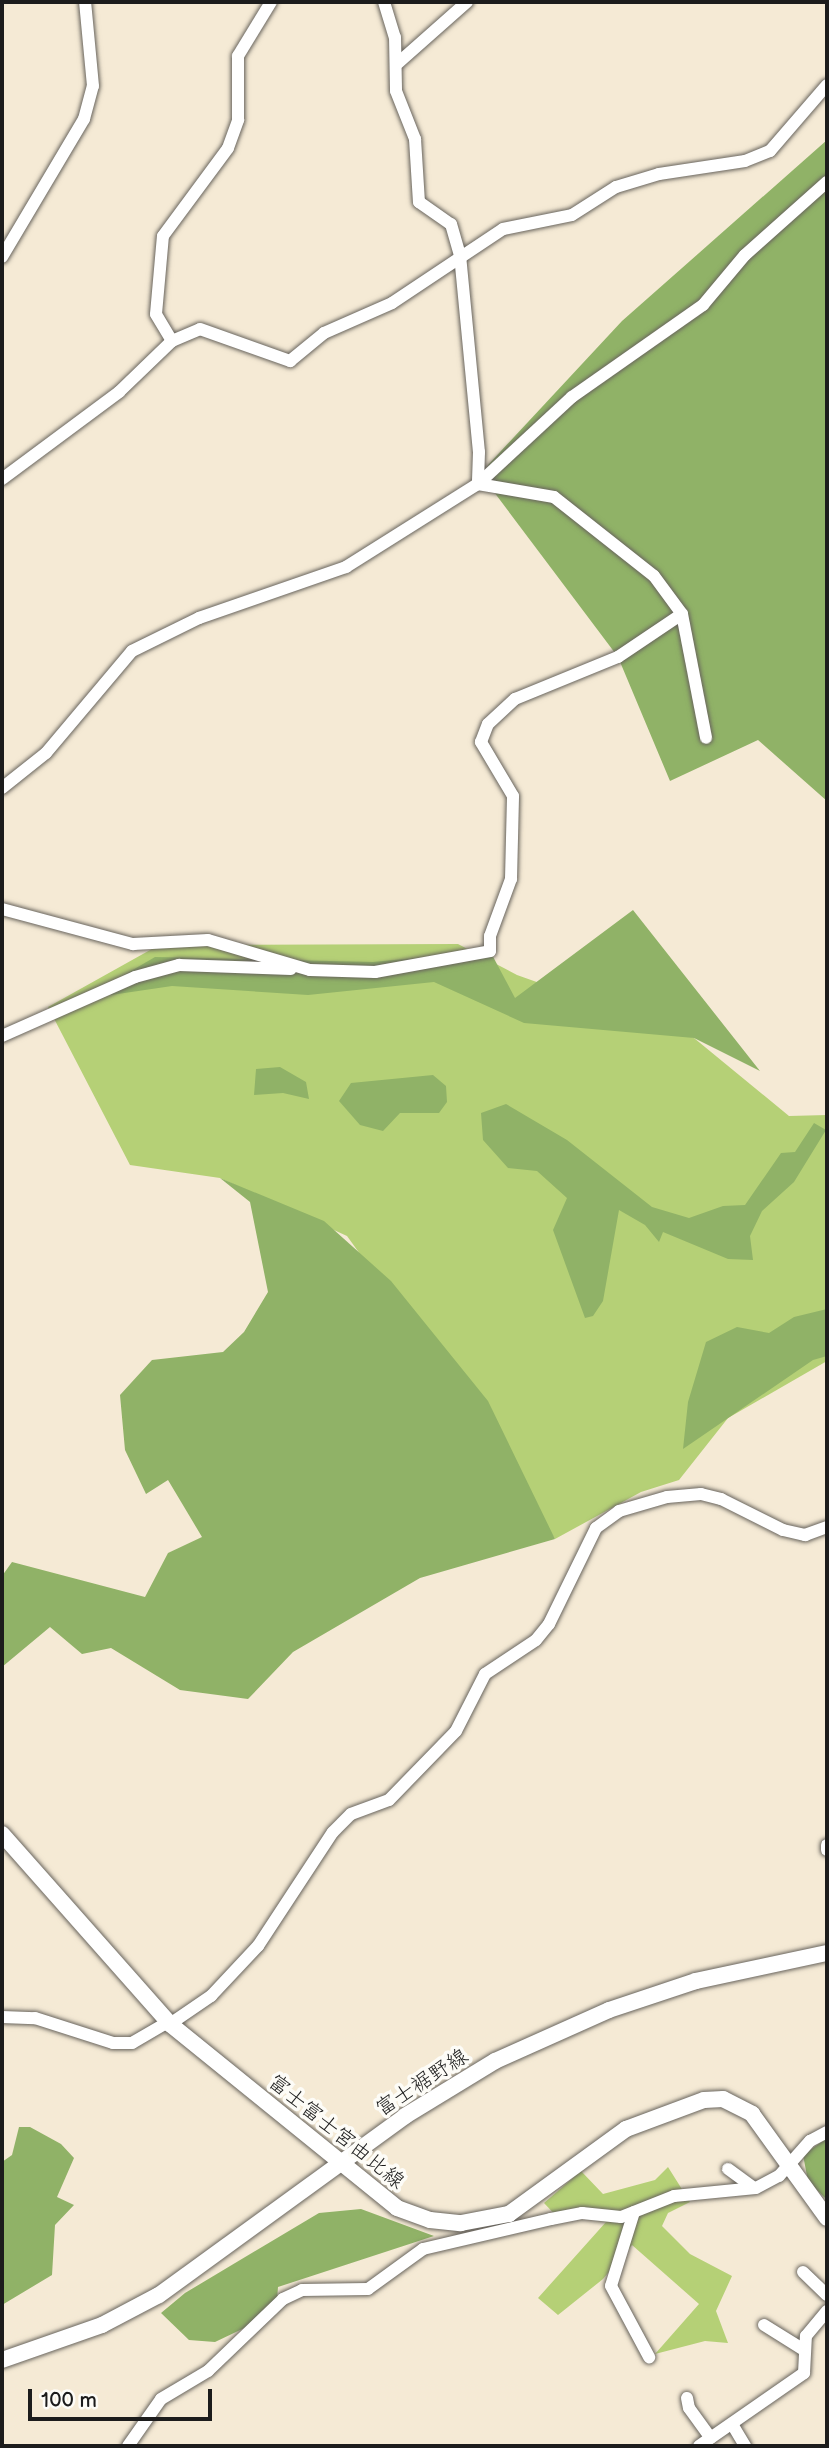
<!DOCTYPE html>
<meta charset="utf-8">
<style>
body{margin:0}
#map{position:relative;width:829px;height:2448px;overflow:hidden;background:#f5ead5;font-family:"Balsamiq Sans","Klee One",sans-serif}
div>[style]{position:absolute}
.green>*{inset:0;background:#b5d076}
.forest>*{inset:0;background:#90b267}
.roads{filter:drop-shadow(0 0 2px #68645d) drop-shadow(0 0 2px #68645d)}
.minor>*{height:12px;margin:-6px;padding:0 6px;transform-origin:6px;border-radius:6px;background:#fff}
.major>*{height:16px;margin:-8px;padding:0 8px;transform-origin:8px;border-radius:8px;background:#fff}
span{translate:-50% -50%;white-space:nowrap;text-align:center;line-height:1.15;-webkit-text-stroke:7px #fdfcf7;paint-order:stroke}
.street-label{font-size:21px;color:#1c1c1c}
.frame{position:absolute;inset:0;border:4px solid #1c1c1c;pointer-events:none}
.scale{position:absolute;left:28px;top:2389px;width:184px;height:32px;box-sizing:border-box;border:4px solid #1c1c1c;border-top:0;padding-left:9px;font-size:21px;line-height:24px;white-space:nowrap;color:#1c1c1c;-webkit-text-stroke:5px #fdfcf7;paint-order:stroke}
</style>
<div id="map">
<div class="green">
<i style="clip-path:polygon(458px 944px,517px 975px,694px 1038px,789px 1116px,827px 1115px,827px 1361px,728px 1418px,679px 1480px,641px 1492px,555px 1539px,491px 1435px,347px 1236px,220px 1178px,130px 1165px,48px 1007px,159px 945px)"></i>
<i style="clip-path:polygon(668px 2167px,690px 2202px,668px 2213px,662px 2226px,690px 2254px,732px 2276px,716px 2311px,728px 2343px,705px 2341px,655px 2354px,699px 2304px,632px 2245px,603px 2279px,558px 2315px,538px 2298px,606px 2222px,581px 2217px,561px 2221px,544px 2203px,581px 2171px,603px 2194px,655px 2180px)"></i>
</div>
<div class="forest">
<i style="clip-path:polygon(827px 140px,827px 801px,758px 740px,670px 781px,618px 657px,494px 492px,478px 484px,488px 465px,622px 321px)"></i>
<i style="clip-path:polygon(633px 910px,760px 1071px,694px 1038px,524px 1023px,434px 982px,308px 995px,172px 986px,111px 995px,112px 982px,155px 957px,373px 962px,490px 951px,515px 998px)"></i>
<i style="clip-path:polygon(280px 1067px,306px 1082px,309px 1099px,283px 1093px,254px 1095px,256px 1069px)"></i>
<i style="clip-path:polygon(433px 1075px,446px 1086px,447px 1102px,439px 1113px,400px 1113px,383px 1131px,360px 1125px,339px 1101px,351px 1083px)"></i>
<i style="clip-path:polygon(506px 1104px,567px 1140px,652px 1207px,689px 1218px,723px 1206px,745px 1205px,781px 1153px,795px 1152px,814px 1123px,826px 1130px,794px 1182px,762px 1211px,750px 1236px,753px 1260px,728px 1259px,663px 1232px,659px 1242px,645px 1225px,619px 1210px,603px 1301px,593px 1316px,585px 1318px,553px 1230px,567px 1198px,537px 1171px,508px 1168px,483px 1140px,481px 1113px)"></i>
<i style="clip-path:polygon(220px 1178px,324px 1221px,391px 1281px,488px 1401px,555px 1539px,420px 1578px,293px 1652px,248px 1699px,180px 1690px,111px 1648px,82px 1654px,50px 1627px,2px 1667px,2px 1576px,12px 1562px,145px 1597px,168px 1553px,202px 1537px,168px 1480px,146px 1494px,125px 1450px,120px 1395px,152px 1360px,223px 1352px,244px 1332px,268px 1292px,250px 1202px)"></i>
<i style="clip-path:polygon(827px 1309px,827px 1356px,813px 1360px,683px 1449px,688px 1402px,706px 1342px,737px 1327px,769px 1333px,794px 1317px)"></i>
<i style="clip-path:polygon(19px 2127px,30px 2127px,61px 2144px,74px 2158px,57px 2197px,74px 2205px,55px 2225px,52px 2275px,2px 2305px,2px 2162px,12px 2155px)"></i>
<i style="clip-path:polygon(827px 2138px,827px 2200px,808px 2181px,803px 2155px)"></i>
<i style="clip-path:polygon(361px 2209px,434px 2236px,278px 2287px,276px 2313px,215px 2342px,189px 2340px,161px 2313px,185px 2293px,319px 2213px)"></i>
</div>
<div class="roads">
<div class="minor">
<i style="left:384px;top:2px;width:37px;rotate:73deg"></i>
<i style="left:395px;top:37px;width:54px;rotate:88.9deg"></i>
<i style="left:396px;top:91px;width:52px;rotate:68.4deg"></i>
<i style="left:415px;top:139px;width:63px;rotate:86.4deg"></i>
<i style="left:419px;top:202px;width:39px;rotate:35deg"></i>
<i style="left:451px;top:224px;width:32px;rotate:74deg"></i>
<i style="left:460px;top:255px;width:198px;rotate:84.5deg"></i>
<i style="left:479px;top:452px;width:32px;rotate:92deg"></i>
<i style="left:398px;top:63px;width:92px;rotate:-41.5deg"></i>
<i style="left:2px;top:257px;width:161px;rotate:-59.3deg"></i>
<i style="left:84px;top:119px;width:34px;rotate:-75deg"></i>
<i style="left:93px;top:86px;width:84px;rotate:-95.4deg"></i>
<i style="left:172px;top:341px;width:31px;rotate:-121deg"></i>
<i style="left:156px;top:314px;width:78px;rotate:-84.9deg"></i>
<i style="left:163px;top:236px;width:109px;rotate:-53.5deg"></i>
<i style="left:228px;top:148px;width:30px;rotate:-70deg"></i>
<i style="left:238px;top:120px;width:64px;rotate:-90deg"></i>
<i style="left:238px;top:56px;width:63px;rotate:-58.6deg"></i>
<i style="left:2px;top:479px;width:146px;rotate:-36.6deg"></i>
<i style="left:119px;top:392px;width:74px;rotate:-43.9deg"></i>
<i style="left:172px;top:341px;width:30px;rotate:-23deg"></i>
<i style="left:200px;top:329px;width:96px;rotate:19.6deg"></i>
<i style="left:290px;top:361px;width:44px;rotate:-39.5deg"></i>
<i style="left:324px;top:333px;width:74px;rotate:-23.8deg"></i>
<i style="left:392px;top:303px;width:133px;rotate:-33.7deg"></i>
<i style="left:503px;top:229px;width:70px;rotate:-11.5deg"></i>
<i style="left:572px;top:215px;width:52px;rotate:-32.5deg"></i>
<i style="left:616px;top:187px;width:45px;rotate:-16.8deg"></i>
<i style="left:659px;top:174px;width:87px;rotate:-8.6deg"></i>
<i style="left:745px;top:161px;width:27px;rotate:-22deg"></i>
<i style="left:770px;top:151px;width:87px;rotate:-49.2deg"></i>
<i style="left:478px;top:484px;width:77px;rotate:9.7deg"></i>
<i style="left:554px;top:497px;width:127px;rotate:38.3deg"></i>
<i style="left:654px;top:576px;width:47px;rotate:53.6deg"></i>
<i style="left:682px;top:614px;width:126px;rotate:79deg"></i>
<i style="left:2px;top:788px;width:56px;rotate:-38.5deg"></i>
<i style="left:46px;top:753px;width:133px;rotate:-49.9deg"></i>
<i style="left:132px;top:651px;width:75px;rotate:-26.2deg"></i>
<i style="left:199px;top:618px;width:156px;rotate:-19.1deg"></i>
<i style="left:346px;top:567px;width:156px;rotate:-32.2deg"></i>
<i style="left:478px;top:484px;width:128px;rotate:-42.8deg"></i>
<i style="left:572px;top:397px;width:160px;rotate:-35.1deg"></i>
<i style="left:703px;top:305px;width:65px;rotate:-50deg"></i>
<i style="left:745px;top:255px;width:110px;rotate:-41.7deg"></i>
<i style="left:2px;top:909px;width:136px;rotate:15deg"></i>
<i style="left:133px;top:944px;width:75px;rotate:-3.1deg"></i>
<i style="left:208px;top:940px;width:106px;rotate:16.4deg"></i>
<i style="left:310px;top:970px;width:65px;rotate:1.8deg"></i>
<i style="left:375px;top:972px;width:117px;rotate:-10.3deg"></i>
<i style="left:490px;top:951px;width:15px;rotate:-90deg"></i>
<i style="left:490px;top:936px;width:61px;rotate:-69.8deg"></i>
<i style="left:511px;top:879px;width:83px;rotate:-88.6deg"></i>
<i style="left:513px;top:796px;width:63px;rotate:-120.7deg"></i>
<i style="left:481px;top:742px;width:19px;rotate:-69deg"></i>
<i style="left:488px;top:724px;width:37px;rotate:-43deg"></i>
<i style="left:515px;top:699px;width:111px;rotate:-22.2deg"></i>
<i style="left:618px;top:657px;width:77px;rotate:-33.9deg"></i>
<i style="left:2px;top:1036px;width:145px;rotate:-23.9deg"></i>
<i style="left:135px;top:977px;width:46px;rotate:-15.3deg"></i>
<i style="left:179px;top:965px;width:112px;rotate:2deg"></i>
<i style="left:827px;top:1845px;width:5px;rotate:90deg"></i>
<i style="left:2px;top:2017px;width:33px;rotate:2deg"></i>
<i style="left:35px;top:2018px;width:82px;rotate:17.8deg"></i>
<i style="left:113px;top:2043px;width:19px"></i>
<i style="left:132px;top:2043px;width:42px;rotate:-30.3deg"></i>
<i style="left:170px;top:2024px;width:50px;rotate:-34.3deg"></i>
<i style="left:211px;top:1996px;width:69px;rotate:-46.8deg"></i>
<i style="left:258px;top:1946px;width:136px;rotate:-56.7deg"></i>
<i style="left:333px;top:1832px;width:25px;rotate:-45deg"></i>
<i style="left:351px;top:1814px;width:40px;rotate:-20.2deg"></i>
<i style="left:389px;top:1800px;width:96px;rotate:-45.8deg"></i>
<i style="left:456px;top:1731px;width:64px;rotate:-63deg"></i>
<i style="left:485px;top:1674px;width:61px;rotate:-33.7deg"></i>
<i style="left:536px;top:1640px;width:21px;rotate:-51deg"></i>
<i style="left:549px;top:1624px;width:107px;rotate:-63.9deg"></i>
<i style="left:596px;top:1528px;width:29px;rotate:-36deg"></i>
<i style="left:619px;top:1511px;width:50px;rotate:-16.3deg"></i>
<i style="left:667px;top:1497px;width:34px;rotate:-5deg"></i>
<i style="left:701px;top:1494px;width:21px;rotate:14deg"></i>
<i style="left:721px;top:1499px;width:69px;rotate:26.6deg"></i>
<i style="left:783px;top:1530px;width:23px;rotate:13deg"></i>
<i style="left:805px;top:1535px;width:23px;rotate:-20deg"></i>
<i style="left:728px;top:2169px;width:31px;rotate:36deg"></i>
<i style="left:634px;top:2212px;width:77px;rotate:107.3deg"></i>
<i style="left:611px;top:2286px;width:81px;rotate:61.8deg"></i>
<i style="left:803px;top:2272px;width:33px;rotate:44deg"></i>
<i style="left:764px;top:2325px;width:47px;rotate:32deg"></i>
<i style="left:687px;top:2398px;width:10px;rotate:79deg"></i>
<i style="left:689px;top:2408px;width:37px;rotate:54deg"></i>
<i style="left:732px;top:2424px;width:26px;rotate:59deg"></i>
<i style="left:128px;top:2446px;width:57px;rotate:-54.9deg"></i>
<i style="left:161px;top:2399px;width:55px;rotate:-30.8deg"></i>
<i style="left:208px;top:2371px;width:104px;rotate:-43.8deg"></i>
<i style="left:283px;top:2299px;width:21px;rotate:-25deg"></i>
<i style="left:302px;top:2290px;width:66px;rotate:-0.9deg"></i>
<i style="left:368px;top:2289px;width:68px;rotate:-36deg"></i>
<i style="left:423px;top:2249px;width:131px;rotate:-13.2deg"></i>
<i style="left:551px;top:2219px;width:32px;rotate:-11deg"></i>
<i style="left:582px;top:2213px;width:39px;rotate:6deg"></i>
<i style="left:621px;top:2217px;width:57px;rotate:-21.6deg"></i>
<i style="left:674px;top:2196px;width:82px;rotate:-5.6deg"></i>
<i style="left:756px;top:2188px;width:26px;rotate:-28deg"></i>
<i style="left:779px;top:2176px;width:47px;rotate:-48.5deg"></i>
<i style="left:810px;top:2141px;width:19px;rotate:-28deg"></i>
<i style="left:699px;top:2446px;width:128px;rotate:-34.8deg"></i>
<i style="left:804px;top:2373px;width:37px;rotate:-87deg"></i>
<i style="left:806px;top:2336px;width:33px;rotate:-50deg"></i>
</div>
<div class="major">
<i style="left:2px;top:1834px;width:254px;rotate:48.5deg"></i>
<i style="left:170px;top:2024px;width:292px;rotate:39deg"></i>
<i style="left:397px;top:2208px;width:35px;rotate:20deg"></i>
<i style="left:430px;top:2220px;width:31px;rotate:6deg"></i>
<i style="left:461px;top:2223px;width:49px;rotate:-10.6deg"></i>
<i style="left:509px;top:2214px;width:145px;rotate:-36deg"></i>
<i style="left:626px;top:2129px;width:83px;rotate:-20.4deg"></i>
<i style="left:704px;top:2100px;width:19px;rotate:-3deg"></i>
<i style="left:723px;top:2099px;width:33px;rotate:27deg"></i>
<i style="left:752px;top:2114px;width:128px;rotate:54.2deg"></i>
<i style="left:2px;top:2360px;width:106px;rotate:-19.3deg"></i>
<i style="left:102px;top:2325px;width:64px;rotate:-27.8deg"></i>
<i style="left:159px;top:2295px;width:304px;rotate:-36deg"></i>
<i style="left:405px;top:2116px;width:105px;rotate:-31.4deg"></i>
<i style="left:495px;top:2061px;width:125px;rotate:-24.1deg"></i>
<i style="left:609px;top:2010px;width:92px;rotate:-18.4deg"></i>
<i style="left:696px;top:1981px;width:134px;rotate:-12.1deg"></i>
</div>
</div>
<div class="street-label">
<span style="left:422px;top:2083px;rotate:-33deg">富士裾野線</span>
<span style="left:336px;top:2132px;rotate:39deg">富士富士宮由比線</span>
</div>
<div class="frame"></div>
<div class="scale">100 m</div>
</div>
